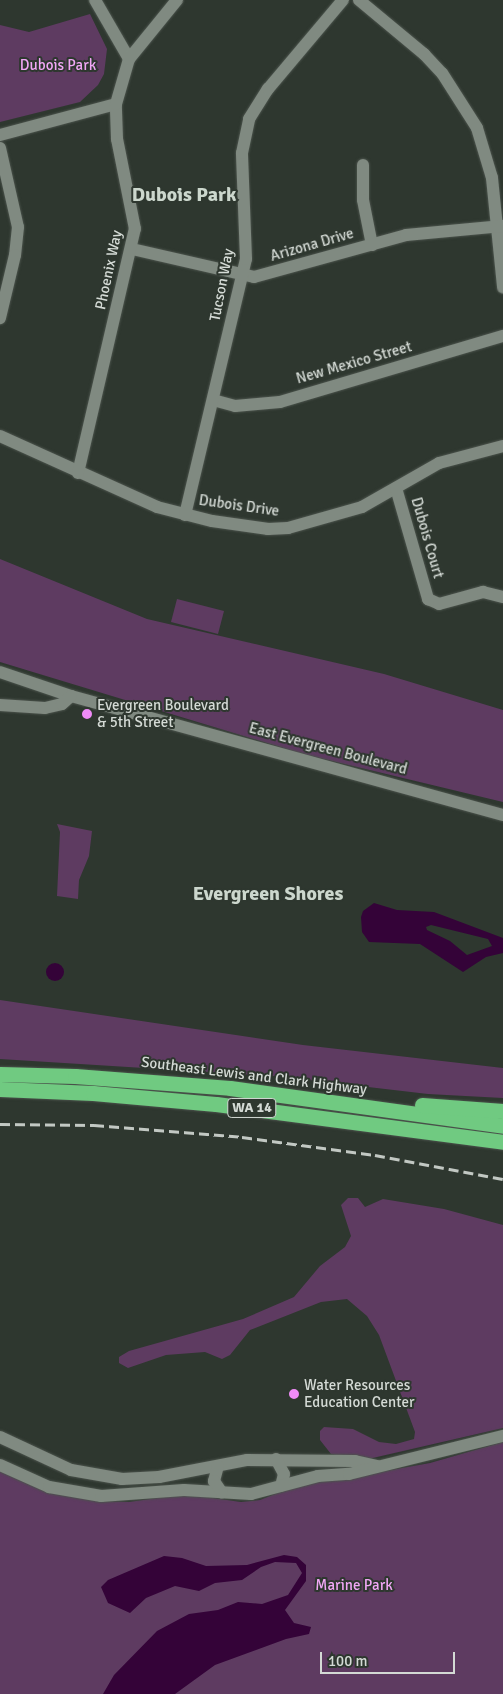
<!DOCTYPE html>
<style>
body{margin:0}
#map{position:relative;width:503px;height:1694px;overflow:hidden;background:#2e372f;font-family:Signika,sans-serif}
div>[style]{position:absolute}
.green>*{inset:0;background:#5e3b61}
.water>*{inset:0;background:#340338}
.round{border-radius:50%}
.roads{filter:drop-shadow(0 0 1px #4b534c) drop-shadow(0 0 1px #4b534c)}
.minor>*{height:12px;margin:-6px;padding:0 6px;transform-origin:6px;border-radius:6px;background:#808a81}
.highway>*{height:15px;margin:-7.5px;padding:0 7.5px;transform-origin:7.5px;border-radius:7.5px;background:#70ca81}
.rail>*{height:2.5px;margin-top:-1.25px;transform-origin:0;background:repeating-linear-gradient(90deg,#c2c8c3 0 10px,transparent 0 15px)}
.dots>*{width:14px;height:14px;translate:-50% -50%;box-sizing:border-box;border:2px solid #2e372f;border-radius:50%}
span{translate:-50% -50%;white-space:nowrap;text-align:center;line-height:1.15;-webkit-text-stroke:4px #2e372f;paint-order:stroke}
.shield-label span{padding:1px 4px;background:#2e372f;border:1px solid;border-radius:4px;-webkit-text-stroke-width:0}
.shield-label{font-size:14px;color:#d4dad5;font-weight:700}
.park-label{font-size:15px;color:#f1a7f6}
.street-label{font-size:15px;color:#d4dad5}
.poi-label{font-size:15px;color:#d4dad5}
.left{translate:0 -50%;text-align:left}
.district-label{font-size:20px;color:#ccd7cd;font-weight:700}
.scale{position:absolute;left:320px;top:1652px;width:135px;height:22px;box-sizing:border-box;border:2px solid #d4dad5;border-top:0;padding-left:6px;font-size:15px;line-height:18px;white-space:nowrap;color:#d4dad5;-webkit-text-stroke:4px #2e372f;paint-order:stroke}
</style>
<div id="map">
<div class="green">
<i style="clip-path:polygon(90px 14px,107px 49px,104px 74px,98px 85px,80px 102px,0 122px,0 25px,29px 32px)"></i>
<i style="clip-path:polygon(0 559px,147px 619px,384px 674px,503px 710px,503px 802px,303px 754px,0 662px)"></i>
<i style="clip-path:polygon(177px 599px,224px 611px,218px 634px,171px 622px)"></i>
<i style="clip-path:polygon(57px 824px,92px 831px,89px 856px,79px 880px,78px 899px,57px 896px,60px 832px)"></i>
<i style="clip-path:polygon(0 1000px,303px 1045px,503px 1068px,503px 1098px,428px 1094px,274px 1076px,0 1059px)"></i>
<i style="clip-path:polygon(348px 1198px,358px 1198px,365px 1207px,383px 1199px,444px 1209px,503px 1225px,503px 1428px,364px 1460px,331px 1454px,320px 1440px,320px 1431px,324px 1427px,353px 1429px,379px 1442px,396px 1444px,414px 1439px,415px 1432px,379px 1335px,367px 1316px,347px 1299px,321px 1302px,250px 1330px,230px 1355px,222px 1359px,205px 1352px,166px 1355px,128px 1368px,119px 1363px,119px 1357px,129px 1351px,243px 1319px,294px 1297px,320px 1266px,345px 1247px,351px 1236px,341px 1205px)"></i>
<i style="clip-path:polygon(503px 1442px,503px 1694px,0 1694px,0 1471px,104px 1501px,129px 1502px,185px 1494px,241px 1502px,260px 1500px,310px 1480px,346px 1478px,430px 1463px)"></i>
</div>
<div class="water">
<i style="clip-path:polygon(evenodd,374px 903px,397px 910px,434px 912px,503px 938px,503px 953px,486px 957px,463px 972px,420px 944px,369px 942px,362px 932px,361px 917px,363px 911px,374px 903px,431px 925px,488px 939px,492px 946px,467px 955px,450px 941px,427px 930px,426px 927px,431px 925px)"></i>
<i class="round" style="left:46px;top:963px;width:18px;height:18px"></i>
<i style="clip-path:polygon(284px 1555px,297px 1557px,306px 1565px,306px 1581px,285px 1610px,294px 1623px,311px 1627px,309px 1634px,286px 1639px,215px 1665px,175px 1694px,103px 1694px,114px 1675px,157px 1631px,189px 1614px,218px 1610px,238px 1602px,262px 1604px,288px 1595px,302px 1573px,296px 1563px,275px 1562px,261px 1567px,242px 1580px,215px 1583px,199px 1591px,175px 1586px,146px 1598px,130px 1613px,108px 1603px,101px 1587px,108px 1580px,164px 1556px,182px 1558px,206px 1566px,247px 1565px)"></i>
</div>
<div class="roads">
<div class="minor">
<i style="left:95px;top:0;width:68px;rotate:60deg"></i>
<i style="left:359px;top:0;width:85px;rotate:39.7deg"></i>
<i style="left:424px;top:54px;width:26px;rotate:47deg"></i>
<i style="left:442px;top:73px;width:65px;rotate:57.5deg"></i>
<i style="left:477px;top:128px;width:52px;rotate:73.3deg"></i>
<i style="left:492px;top:178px;width:110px;rotate:84.2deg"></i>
<i style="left:0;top:135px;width:120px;rotate:-15deg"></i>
<i style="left:0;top:148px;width:81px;rotate:77.2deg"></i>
<i style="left:18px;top:227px;width:28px;rotate:96deg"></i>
<i style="left:15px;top:255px;width:65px;rotate:103.4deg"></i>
<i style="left:363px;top:165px;width:35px;rotate:90deg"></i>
<i style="left:363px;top:200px;width:46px;rotate:78.7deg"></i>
<i style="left:132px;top:249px;width:125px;rotate:12.9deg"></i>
<i style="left:254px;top:277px;width:158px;rotate:-15.4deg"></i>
<i style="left:406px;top:235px;width:97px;rotate:-5.3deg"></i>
<i style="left:213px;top:400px;width:23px;rotate:15deg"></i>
<i style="left:235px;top:406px;width:45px;rotate:-5.1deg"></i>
<i style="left:280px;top:402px;width:233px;rotate:-16.5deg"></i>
<i style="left:0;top:436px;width:172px;rotate:24.3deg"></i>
<i style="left:157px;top:507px;width:57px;rotate:14.3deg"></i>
<i style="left:212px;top:521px;width:57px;rotate:8.1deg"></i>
<i style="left:268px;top:529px;width:20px;rotate:-3deg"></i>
<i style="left:288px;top:528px;width:77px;rotate:-15.8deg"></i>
<i style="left:362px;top:507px;width:89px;rotate:-29.7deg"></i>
<i style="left:439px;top:463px;width:66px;rotate:-14.9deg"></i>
<i style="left:78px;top:473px;width:251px;rotate:-76.9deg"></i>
<i style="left:135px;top:229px;width:92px;rotate:-101.3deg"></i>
<i style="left:117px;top:139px;width:35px;rotate:-92deg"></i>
<i style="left:116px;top:104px;width:47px;rotate:-73.9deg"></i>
<i style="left:129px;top:59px;width:76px;rotate:-50.9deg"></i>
<i style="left:396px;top:488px;width:116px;rotate:73.9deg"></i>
<i style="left:428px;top:599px;width:12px;rotate:24deg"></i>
<i style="left:439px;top:604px;width:46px;rotate:-15.3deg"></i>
<i style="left:483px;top:592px;width:21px;rotate:14deg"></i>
<i style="left:185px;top:515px;width:263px;rotate:-76.6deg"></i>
<i style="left:246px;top:259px;width:106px;rotate:-92.2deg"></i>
<i style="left:242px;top:153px;width:35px;rotate:-78deg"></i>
<i style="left:249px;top:119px;width:36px;rotate:-58deg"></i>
<i style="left:268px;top:89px;width:116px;rotate:-49.9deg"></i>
<i style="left:0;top:672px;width:75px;rotate:18.7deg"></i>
<i style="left:71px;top:696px;width:448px;rotate:15.4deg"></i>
<i style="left:0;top:705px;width:45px;rotate:3.8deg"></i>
<i style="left:45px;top:708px;width:17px;rotate:-13deg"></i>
<i style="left:62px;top:704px;width:12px;rotate:-42deg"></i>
<i style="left:0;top:1437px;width:78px;rotate:24.9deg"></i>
<i style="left:71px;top:1470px;width:52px;rotate:10deg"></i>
<i style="left:122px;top:1479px;width:37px;rotate:-3deg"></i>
<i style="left:159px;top:1477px;width:90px;rotate:-10.9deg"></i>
<i style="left:247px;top:1460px;width:108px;rotate:0.5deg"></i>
<i style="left:355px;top:1461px;width:23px;rotate:13deg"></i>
<i style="left:276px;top:1459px;width:17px;rotate:62deg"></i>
<i style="left:284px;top:1474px;width:12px;rotate:104deg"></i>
<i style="left:0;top:1465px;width:54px;rotate:24.2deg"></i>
<i style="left:49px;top:1487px;width:53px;rotate:9.8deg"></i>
<i style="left:101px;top:1496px;width:83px;rotate:-4.1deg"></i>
<i style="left:184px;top:1490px;width:67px;rotate:3.4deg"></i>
<i style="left:251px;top:1494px;width:69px;rotate:-15deg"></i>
<i style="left:318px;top:1476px;width:31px;rotate:-4deg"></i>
<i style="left:349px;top:1474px;width:159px;rotate:-13.9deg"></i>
<i style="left:218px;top:1466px;width:16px;rotate:105deg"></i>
<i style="left:214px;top:1481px;width:14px;rotate:56deg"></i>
</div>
<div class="highway">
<i style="left:0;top:1074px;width:75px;rotate:1.5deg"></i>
<i style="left:75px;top:1076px;width:155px;rotate:4.4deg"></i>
<i style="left:230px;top:1088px;width:276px;rotate:7.9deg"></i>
<i style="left:0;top:1089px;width:93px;rotate:2.5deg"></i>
<i style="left:93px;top:1093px;width:123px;rotate:5.1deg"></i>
<i style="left:216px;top:1104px;width:290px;rotate:7.5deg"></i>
<i style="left:422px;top:1105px;width:81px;rotate:4.2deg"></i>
</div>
</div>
<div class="rail">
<i style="left:0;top:1124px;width:94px;rotate:0.6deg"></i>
<i style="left:94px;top:1125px;width:148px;rotate:4.6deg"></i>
<i style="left:242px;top:1137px;width:134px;rotate:7.7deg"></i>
<i style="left:375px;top:1155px;width:130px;rotate:10.6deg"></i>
</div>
<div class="dots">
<i style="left:87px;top:714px;background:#ef8bf7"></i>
<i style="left:294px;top:1394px;background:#ef8bf7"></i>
</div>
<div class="shield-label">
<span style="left:252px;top:1108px">WA 14</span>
</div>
<div class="park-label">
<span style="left:58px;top:66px">Dubois Park</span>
<span style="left:354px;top:1586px">Marine Park</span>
</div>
<div class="street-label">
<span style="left:312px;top:245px;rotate:-16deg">Arizona Drive</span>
<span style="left:109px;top:270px;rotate:-78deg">Phoenix Way</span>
<span style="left:222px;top:285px;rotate:-79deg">Tucson Way</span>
<span style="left:354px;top:363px;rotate:-16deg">New Mexico Street</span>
<span style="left:239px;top:506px;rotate:8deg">Dubois Drive</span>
<span style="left:427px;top:538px;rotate:74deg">Dubois Court</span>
<span style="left:328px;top:749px;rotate:15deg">East Evergreen Boulevard</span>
<span style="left:254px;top:1076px;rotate:7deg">Southeast Lewis and Clark Highway</span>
</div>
<div class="poi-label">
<span class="left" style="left:97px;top:714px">Evergreen Boulevard<br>&amp; 5th Street</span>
<span class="left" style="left:304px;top:1394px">Water Resources<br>Education Center</span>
</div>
<div class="district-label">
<span style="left:184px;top:194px">Dubois Park</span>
<span style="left:268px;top:893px">Evergreen Shores</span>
</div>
<div class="scale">100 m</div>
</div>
